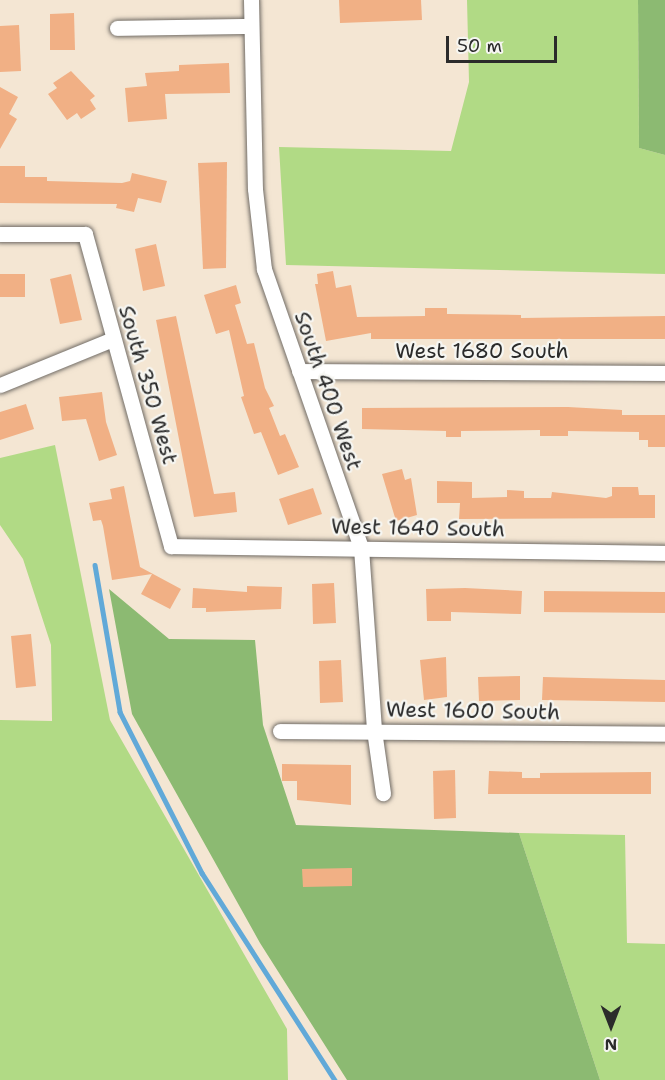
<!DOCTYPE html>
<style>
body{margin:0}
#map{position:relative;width:665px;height:1080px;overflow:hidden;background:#f4e6d3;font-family:"Shantell Sans",sans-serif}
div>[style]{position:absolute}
.green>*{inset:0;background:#b1da85}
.forest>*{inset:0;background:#8cba72}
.stream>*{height:4.5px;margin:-2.25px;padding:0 2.25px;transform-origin:2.25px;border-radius:2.25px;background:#61a9d8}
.building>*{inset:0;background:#f1b085}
.roads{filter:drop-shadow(0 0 2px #716c66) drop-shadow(0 0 2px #716c66)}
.minor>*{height:15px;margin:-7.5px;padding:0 7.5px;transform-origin:7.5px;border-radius:7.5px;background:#fff}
span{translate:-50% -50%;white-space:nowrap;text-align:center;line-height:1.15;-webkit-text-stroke:4.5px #f6f6f2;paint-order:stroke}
.street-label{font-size:21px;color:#2b2b2b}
.north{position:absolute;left:581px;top:996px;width:60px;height:60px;-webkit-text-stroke:4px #f6f6f2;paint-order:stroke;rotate:180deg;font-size:16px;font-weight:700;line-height:24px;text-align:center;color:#2b2b2b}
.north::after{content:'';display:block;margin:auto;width:21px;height:27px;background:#2b2b2b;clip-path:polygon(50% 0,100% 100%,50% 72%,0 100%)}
.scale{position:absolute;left:446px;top:36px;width:111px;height:27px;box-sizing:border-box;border:3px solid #2b2b2b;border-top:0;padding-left:8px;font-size:18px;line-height:21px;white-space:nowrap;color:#2b2b2b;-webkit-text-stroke:4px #f6f6f2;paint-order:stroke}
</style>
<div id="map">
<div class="green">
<i style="clip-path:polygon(467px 0,638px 0,639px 148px,665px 155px,665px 274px,286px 265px,279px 147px,451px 151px,469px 82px)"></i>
<i style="clip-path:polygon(55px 445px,110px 720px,287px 1029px,288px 1080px,0 1080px,0 720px,52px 721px,51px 645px,23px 559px,0 525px,0 458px)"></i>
<i style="clip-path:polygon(519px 833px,625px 835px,627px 943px,665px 944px,665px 1080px,600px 1080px)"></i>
</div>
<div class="forest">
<i style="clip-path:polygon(638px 0,665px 0,665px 155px,639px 148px)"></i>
<i style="clip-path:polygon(109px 589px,169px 639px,255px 640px,263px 725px,296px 825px,519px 833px,600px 1080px,347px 1080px,260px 943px,132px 714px)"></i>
</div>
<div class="stream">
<i style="left:95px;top:565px;width:149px;rotate:80.3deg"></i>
<i style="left:120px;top:712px;width:181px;rotate:63deg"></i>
<i style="left:202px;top:873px;width:246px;rotate:57.3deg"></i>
</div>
<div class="building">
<i style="clip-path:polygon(339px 0,421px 0,422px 20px,340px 23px)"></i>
<i style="clip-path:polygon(74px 13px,75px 50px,50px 50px,50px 14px)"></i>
<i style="clip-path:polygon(19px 25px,21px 71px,0 72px,0 26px)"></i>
<i style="clip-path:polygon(229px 63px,230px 93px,165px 94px,167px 119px,128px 122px,125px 88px,147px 86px,145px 73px,179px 71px,179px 65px)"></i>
<i style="clip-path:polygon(71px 71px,95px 96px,90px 100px,96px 109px,81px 119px,77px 113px,67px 120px,48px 94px,57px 88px,53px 83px)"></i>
<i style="clip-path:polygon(0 87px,18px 97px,9px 114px,17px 119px,0 149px)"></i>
<i style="clip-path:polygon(227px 162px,226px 268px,203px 269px,198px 163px)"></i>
<i style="clip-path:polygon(0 166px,25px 166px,25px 177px,47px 177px,47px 181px,122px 183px,130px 181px,132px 173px,167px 181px,161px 203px,138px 198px,134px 212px,116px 208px,117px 204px,0 203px)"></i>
<i style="clip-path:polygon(156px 244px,165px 286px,143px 291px,135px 249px)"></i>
<i style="clip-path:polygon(333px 271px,336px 288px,351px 285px,357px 317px,425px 316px,425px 308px,447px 308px,447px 314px,521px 315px,521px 318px,665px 316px,665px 339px,371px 339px,371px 333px,326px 341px,315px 284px,318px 284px,317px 274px)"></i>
<i style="clip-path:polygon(0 274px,25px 274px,25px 297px,0 297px)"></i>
<i style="clip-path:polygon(71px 274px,82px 320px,60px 324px,50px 279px)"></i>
<i style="clip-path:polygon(236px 285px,241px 303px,235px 305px,247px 344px,254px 343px,265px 388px,274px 406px,269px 408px,280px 436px,285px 434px,299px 467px,278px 475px,261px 432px,254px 434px,241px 397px,244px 396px,229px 330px,216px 334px,204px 295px)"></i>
<i style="clip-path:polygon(176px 316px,214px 494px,235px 492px,237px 512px,194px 517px,156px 320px)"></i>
<i style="clip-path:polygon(102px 392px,106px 422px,117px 455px,99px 461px,86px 419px,62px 421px,59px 397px)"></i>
<i style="clip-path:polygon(26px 404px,34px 429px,0 440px,0 412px)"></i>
<i style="clip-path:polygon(568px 407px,622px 410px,622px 415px,665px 415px,665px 447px,648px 447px,648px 440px,639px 440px,639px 432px,568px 431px,568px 436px,540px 436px,540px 430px,461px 431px,461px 437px,446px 437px,446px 431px,362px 429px,362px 408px)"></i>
<i style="clip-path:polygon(402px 469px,405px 480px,411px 478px,417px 515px,396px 521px,382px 474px)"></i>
<i style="clip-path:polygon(437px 481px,472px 482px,472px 498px,507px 497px,507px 490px,524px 491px,524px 498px,551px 498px,552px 492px,606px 498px,612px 496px,612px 487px,638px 487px,639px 495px,655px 495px,655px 518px,459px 519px,460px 503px,437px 503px)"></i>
<i style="clip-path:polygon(124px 486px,140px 567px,181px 589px,170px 609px,141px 594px,152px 574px,112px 580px,103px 526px,101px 520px,93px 521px,89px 503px,112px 499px,110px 489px)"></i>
<i style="clip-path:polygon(313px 488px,322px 514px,288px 525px,279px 499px)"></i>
<i style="clip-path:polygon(334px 583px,336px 623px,313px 624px,312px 584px)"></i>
<i style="clip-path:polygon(247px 586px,282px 587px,281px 609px,206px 612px,206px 608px,192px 608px,193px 588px,247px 592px)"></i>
<i style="clip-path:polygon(465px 588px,522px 591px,521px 614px,451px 612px,451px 621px,427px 621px,426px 589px)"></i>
<i style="clip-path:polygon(544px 591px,665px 592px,665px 613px,544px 612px)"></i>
<i style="clip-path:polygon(31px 634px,36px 686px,16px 688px,11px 636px)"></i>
<i style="clip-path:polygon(446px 657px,447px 697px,424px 700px,420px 660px)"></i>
<i style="clip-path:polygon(341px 660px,343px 702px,320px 703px,319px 661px)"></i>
<i style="clip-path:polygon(520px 676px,520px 700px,479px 701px,478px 677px)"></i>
<i style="clip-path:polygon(543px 677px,665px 680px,665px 702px,542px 700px)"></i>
<i style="clip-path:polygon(282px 764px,351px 765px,351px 805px,297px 800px,297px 781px,282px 781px)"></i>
<i style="clip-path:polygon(455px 770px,456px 818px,434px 819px,433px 771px)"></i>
<i style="clip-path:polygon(489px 771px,522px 772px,522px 778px,540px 778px,540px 773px,651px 772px,651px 794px,488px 794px)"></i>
<i style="clip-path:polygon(352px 868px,352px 886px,303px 887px,302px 869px)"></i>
</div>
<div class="roads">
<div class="minor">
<i style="left:251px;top:0;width:189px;rotate:88.8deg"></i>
<i style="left:255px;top:189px;width:81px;rotate:83.6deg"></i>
<i style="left:264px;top:269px;width:295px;rotate:70.8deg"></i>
<i style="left:361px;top:548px;width:182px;rotate:85.9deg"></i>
<i style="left:374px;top:730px;width:64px;rotate:81.9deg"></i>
<i style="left:117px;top:28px;width:134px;rotate:-0.9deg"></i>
<i style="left:0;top:234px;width:85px"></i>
<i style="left:85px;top:234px;width:324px;rotate:74.6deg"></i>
<i style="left:171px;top:546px;width:494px;rotate:0.8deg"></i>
<i style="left:299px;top:371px;width:366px;rotate:0.3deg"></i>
<i style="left:0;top:385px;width:122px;rotate:-22.2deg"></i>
<i style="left:280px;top:731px;width:385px;rotate:0.4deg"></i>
</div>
</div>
<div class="street-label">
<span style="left:482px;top:351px">West 1680 South</span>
<span style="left:148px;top:385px;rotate:74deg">South 350 West</span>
<span style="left:328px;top:391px;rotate:71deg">South 400 West</span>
<span style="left:418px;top:528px;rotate:1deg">West 1640 South</span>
<span style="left:473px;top:711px;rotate:1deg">West 1600 South</span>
</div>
<div class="north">N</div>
<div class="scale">50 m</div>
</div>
